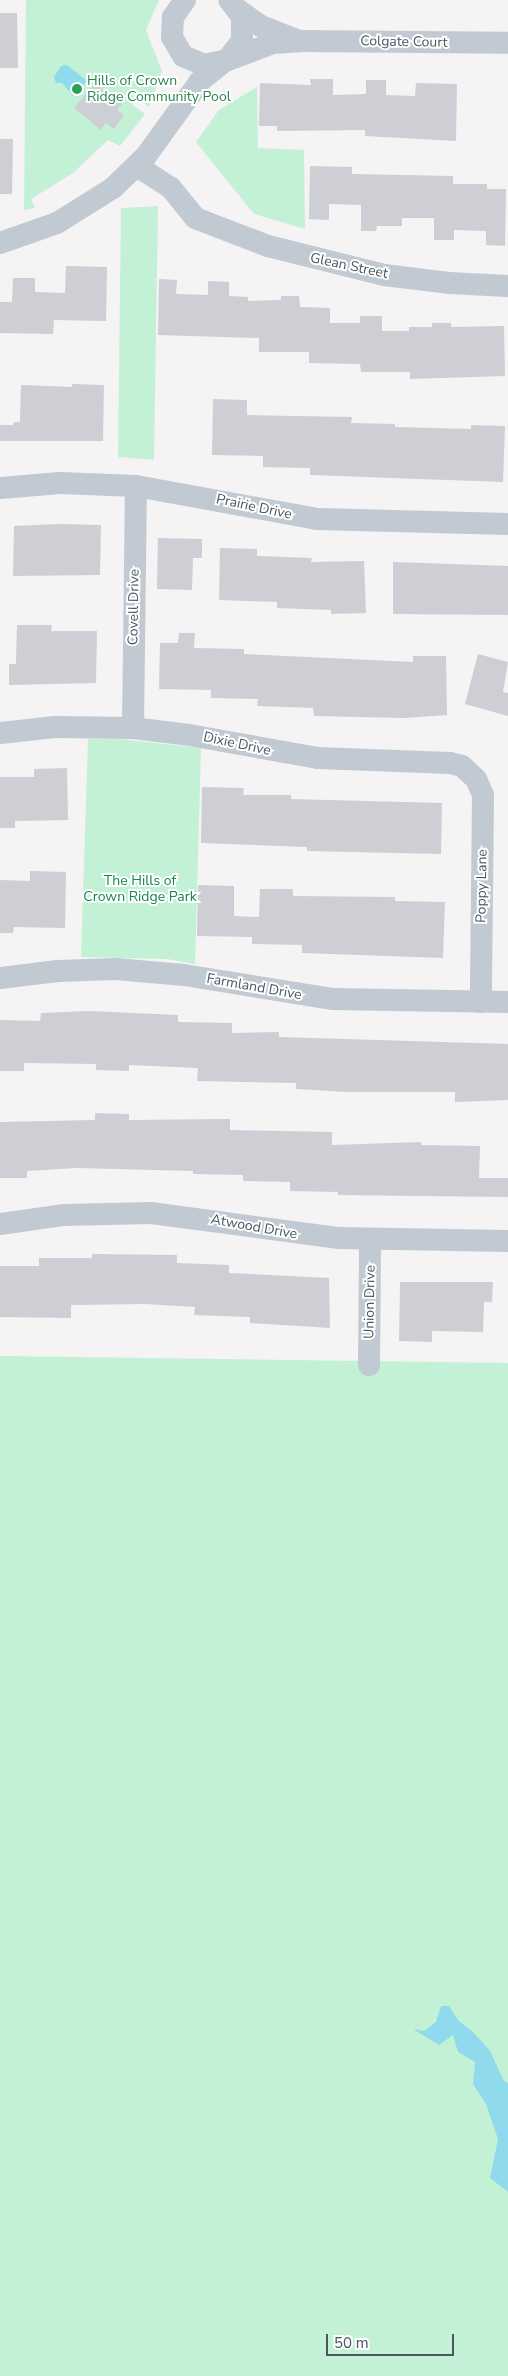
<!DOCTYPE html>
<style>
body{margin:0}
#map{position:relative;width:508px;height:2376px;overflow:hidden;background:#f5f3f3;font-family:"Nunito Sans",sans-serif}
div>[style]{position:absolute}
.green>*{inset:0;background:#c3f1d5}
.water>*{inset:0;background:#90daee}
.building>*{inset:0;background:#cdcfd5}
.minor>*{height:22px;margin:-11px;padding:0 11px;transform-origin:11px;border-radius:11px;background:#c1cad2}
.dots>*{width:14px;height:14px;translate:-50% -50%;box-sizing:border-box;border:2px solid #fff;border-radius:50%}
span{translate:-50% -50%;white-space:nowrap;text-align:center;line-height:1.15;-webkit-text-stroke:4px #fff;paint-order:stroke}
.street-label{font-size:14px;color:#4a5661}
.leisure-label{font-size:14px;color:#27864d}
.left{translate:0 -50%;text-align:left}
.park-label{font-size:14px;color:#17864f}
.scale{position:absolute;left:326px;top:2334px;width:128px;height:22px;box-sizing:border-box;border:2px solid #4a5661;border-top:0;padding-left:6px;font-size:15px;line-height:18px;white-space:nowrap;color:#4a5661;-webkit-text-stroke:4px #fff;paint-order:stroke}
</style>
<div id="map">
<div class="green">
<i style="clip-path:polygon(26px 0,159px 0,146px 30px,162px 71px,149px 107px,138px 99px,132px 104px,145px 114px,120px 146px,108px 140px,73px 173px,31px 199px,35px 208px,24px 210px)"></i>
<i style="clip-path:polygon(257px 87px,258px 148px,304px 150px,305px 229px,254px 214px,196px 142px,219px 110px)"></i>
<i style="clip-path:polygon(158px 206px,154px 460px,118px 457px,121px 208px)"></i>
<i style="clip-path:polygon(88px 739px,119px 739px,201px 748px,195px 964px,167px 959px,81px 957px)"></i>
<i style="clip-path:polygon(0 1356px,508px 1363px,508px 2376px,0 2376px)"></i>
</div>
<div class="water">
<i style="clip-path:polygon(67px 65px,87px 81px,73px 96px,62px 83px,56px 83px,54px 77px,61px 66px)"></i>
<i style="clip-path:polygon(441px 2006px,449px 2006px,458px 2020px,475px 2034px,490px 2051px,504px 2081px,508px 2083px,508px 2192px,490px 2178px,498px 2139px,486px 2104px,473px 2084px,475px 2062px,458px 2052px,453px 2035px,439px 2045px,413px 2029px,424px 2031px,436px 2022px)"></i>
</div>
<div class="building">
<i style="clip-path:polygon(0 13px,17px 13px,18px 68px,0 68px)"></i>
<i style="clip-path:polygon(310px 79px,333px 79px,333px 95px,366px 94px,366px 80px,386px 80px,386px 95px,415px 96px,416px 83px,457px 84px,456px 141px,365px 136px,365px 130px,277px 131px,277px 126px,259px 126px,260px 83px,311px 85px)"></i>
<i style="clip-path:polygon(95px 83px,122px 104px,117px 110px,124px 115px,114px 129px,106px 123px,101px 130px,74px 108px)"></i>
<i style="clip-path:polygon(0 139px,13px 139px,12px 194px,0 194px)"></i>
<i style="clip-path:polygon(310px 166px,352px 167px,352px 174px,453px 176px,453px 184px,487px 184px,487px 189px,506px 189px,505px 246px,486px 245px,486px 231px,454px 230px,454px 240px,434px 240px,434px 218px,402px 218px,402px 226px,377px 226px,376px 231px,361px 231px,361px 205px,329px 204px,329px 220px,309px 219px)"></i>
<i style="clip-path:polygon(66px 266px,107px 267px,106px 321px,54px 320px,53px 334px,0 333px,0 302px,12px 302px,13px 278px,35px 278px,35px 292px,65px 293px)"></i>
<i style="clip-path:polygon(159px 279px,177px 280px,176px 294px,208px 295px,208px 281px,229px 282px,229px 296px,248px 297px,248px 301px,281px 300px,281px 296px,299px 296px,300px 307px,330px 308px,330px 323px,360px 323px,360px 316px,382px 316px,382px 331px,409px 331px,409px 327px,432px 327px,432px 323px,451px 323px,451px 327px,504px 326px,505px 376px,410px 379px,410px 372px,361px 372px,360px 364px,309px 363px,309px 352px,259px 352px,259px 338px,158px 335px)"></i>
<i style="clip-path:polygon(72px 384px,104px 385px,103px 441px,0 441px,0 425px,13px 425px,14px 422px,20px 422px,21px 385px,72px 387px)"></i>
<i style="clip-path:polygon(213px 399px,247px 400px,247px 415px,352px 417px,351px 423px,395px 424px,395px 427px,471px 429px,471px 425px,505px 426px,503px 482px,310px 475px,310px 468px,263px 467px,263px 456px,212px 455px)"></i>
<i style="clip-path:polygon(61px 524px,101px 525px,100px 575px,13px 576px,14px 526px)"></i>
<i style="clip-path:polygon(158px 538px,202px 539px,202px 558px,193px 558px,192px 590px,157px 589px)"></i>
<i style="clip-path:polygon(220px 548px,257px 549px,257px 556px,312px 558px,311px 562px,364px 561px,366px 613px,331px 614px,331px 610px,277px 608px,277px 602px,219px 600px)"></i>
<i style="clip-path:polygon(393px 562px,508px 566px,508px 615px,393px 614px)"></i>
<i style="clip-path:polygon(17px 625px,52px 625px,51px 631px,97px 631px,96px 683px,9px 685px,9px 664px,16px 664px)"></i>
<i style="clip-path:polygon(179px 633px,195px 633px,194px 648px,244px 649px,244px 654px,413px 662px,413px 656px,446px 656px,447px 715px,404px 718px,314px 716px,313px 708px,257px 706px,258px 699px,211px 698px,211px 690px,159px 689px,160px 643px,178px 643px)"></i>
<i style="clip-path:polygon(478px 654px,508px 662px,503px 692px,508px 693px,508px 716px,465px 704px)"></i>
<i style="clip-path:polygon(67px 768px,68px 820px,15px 821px,15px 828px,0 828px,0 777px,34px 777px,34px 769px)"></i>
<i style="clip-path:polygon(202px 787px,244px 788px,243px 795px,291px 795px,291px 799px,442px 803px,441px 854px,307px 851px,307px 847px,201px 843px)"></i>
<i style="clip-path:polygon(30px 871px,66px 872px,65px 928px,14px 927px,13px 933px,0 933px,0 880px,30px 881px)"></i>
<i style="clip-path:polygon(198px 885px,234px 886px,234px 916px,259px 917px,260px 889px,293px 889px,293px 896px,395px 897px,395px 901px,445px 902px,443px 958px,302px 953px,302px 945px,252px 944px,252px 937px,197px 936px)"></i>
<i style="clip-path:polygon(89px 1011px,178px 1015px,178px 1022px,232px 1023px,232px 1033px,279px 1032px,279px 1037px,508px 1044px,508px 1100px,455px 1102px,455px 1092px,346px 1092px,296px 1089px,296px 1083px,197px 1081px,198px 1068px,129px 1065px,129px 1071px,96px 1070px,96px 1064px,24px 1063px,24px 1071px,0 1071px,0 1020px,40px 1021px,41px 1013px)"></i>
<i style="clip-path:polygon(95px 1113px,129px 1114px,129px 1120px,230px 1119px,230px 1130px,332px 1132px,332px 1145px,421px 1142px,421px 1145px,480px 1146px,479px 1178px,508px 1178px,508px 1197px,338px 1195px,338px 1192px,290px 1191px,290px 1182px,243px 1181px,243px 1175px,193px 1174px,193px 1171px,77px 1168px,27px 1171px,27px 1178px,0 1178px,0 1122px,95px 1120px)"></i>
<i style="clip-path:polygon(92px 1254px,177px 1255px,177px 1263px,229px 1265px,229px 1273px,329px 1278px,330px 1328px,250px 1323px,250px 1317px,194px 1315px,195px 1307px,145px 1304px,71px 1305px,71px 1318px,0 1317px,0 1266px,39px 1266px,39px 1258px,92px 1258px)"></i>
<i style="clip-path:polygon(400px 1282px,493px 1282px,492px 1302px,484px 1302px,483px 1332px,432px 1331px,432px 1342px,399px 1341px)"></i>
</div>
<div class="minor">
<i style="left:185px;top:0;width:21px;rotate:125deg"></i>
<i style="left:173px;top:17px;width:20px;rotate:93deg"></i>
<i style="left:172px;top:37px;width:22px;rotate:60deg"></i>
<i style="left:183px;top:56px;width:23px;rotate:23deg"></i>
<i style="left:204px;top:65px;width:24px;rotate:-12deg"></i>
<i style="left:227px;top:60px;width:24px;rotate:-52deg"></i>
<i style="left:242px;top:41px;width:24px;rotate:-90deg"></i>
<i style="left:242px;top:17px;width:21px;rotate:-127deg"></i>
<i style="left:299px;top:41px;width:209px;rotate:0.5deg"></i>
<i style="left:228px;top:60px;width:48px;rotate:-20.7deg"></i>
<i style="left:273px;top:43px;width:26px;rotate:-4deg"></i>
<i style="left:299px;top:41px;width:41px;rotate:-158.5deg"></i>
<i style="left:261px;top:26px;width:29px;rotate:-145deg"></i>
<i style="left:137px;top:166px;width:40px;rotate:32.9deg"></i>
<i style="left:171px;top:188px;width:38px;rotate:51deg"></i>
<i style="left:195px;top:218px;width:78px;rotate:21deg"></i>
<i style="left:268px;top:246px;width:120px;rotate:14deg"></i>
<i style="left:384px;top:275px;width:65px;rotate:7deg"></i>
<i style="left:449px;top:283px;width:59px;rotate:2.9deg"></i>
<i style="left:0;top:243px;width:60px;rotate:-19.3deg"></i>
<i style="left:57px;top:223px;width:66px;rotate:-32deg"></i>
<i style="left:113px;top:188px;width:46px;rotate:-44.1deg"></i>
<i style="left:146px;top:156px;width:92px;rotate:-54.2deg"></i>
<i style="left:200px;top:81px;width:32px;rotate:-39deg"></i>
<i style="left:0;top:488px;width:60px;rotate:-4.8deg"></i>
<i style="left:60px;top:483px;width:76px;rotate:2.3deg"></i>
<i style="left:136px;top:486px;width:185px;rotate:10.3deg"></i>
<i style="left:318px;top:519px;width:190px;rotate:1.5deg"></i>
<i style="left:133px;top:728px;width:242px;rotate:-89.3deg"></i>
<i style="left:0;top:733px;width:55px;rotate:-6.2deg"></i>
<i style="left:55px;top:727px;width:78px;rotate:0.7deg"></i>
<i style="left:133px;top:728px;width:56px;rotate:7.1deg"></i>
<i style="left:189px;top:735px;width:131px;rotate:10.1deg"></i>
<i style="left:318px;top:758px;width:132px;rotate:2.2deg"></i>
<i style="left:450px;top:763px;width:12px;rotate:14deg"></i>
<i style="left:462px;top:766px;width:19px;rotate:43deg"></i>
<i style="left:476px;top:779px;width:17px;rotate:66deg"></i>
<i style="left:483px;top:795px;width:207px;rotate:90.6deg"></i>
<i style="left:0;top:978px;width:58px;rotate:-6.9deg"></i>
<i style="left:58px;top:971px;width:58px;rotate:-2deg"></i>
<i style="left:116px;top:969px;width:68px;rotate:5deg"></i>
<i style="left:184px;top:975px;width:151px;rotate:9.2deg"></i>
<i style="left:333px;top:999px;width:175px;rotate:1deg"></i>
<i style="left:0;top:1224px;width:65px;rotate:-8deg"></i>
<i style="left:64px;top:1215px;width:87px;rotate:-1.3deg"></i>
<i style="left:151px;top:1213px;width:190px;rotate:7.6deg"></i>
<i style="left:339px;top:1238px;width:169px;rotate:1deg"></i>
<i style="left:369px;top:1365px;width:126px;rotate:-89.5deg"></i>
</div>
<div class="dots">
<i style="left:77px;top:89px;background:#2e9e5b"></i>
</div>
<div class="street-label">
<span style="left:404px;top:42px;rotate:1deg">Colgate Court</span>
<span style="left:349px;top:266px;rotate:12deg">Glean Street</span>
<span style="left:254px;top:507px;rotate:12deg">Prairie Drive</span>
<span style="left:134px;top:607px;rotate:-89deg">Covell Drive</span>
<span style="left:237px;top:744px;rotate:12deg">Dixie Drive</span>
<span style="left:482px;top:886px;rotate:-89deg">Poppy Lane</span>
<span style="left:254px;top:987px;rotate:10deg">Farmland Drive</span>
<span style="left:254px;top:1227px;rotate:10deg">Atwood Drive</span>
<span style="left:370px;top:1302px;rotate:-89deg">Union Drive</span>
</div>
<div class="leisure-label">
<span class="left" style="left:87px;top:89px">Hills of Crown<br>Ridge Community Pool</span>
</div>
<div class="park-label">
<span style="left:140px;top:889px">The Hills of<br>Crown Ridge Park</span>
</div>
<div class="scale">50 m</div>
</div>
